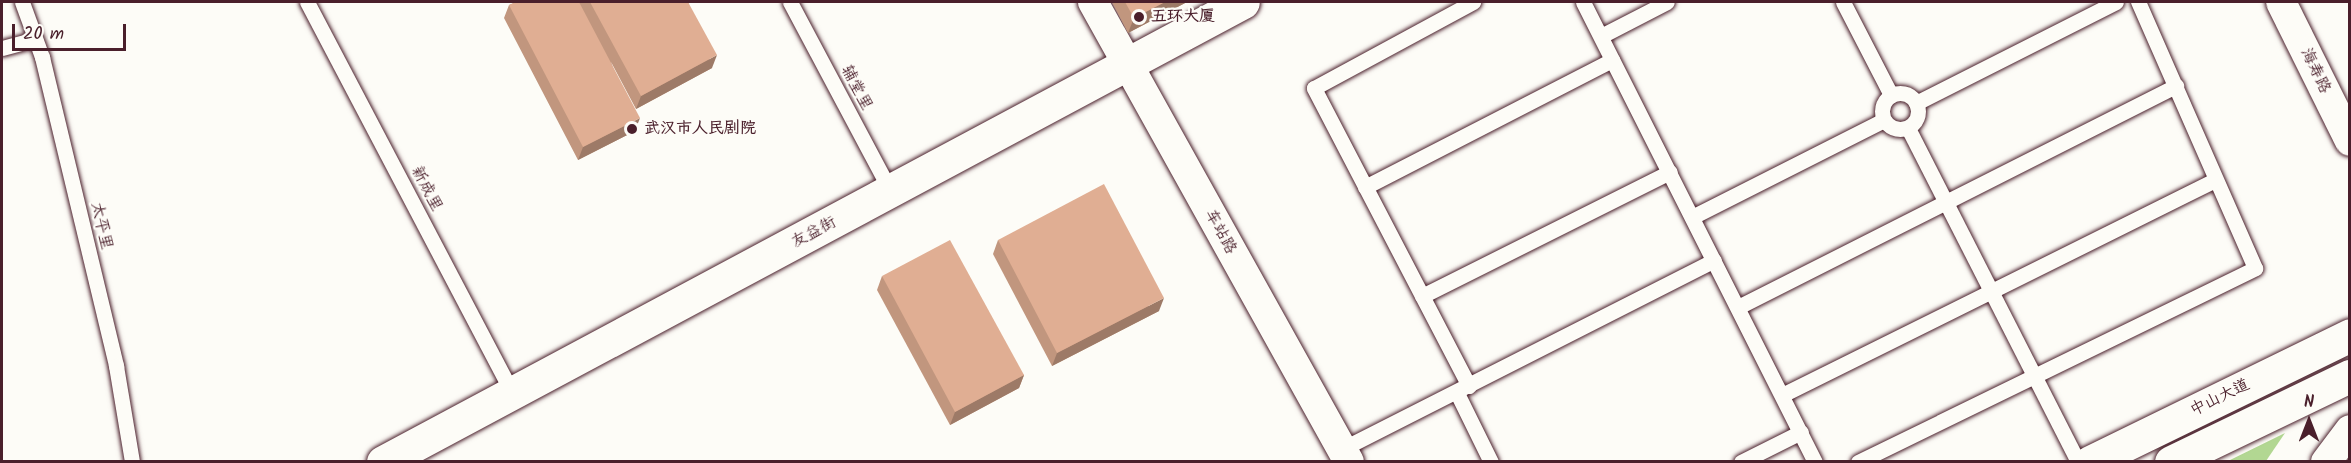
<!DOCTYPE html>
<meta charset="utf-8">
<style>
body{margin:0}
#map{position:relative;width:2351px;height:463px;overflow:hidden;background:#fdfcf7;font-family:Kalam,"LXGW WenKai TC",sans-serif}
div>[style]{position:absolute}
.green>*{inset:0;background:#b2d792}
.roads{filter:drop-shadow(0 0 2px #4a1f2b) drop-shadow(0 0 2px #4a1f2b)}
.lane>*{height:15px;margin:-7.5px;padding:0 7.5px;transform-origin:7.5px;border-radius:7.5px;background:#fdfcf7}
.lane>.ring{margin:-7.5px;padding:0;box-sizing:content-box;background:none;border:15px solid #fdfcf7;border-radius:50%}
.street>*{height:30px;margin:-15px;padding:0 15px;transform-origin:15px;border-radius:15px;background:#fdfcf7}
.secondary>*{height:33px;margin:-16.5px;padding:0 16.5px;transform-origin:16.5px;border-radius:16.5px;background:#fdfcf7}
.wall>*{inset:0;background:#c1967e}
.shaded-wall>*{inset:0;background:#9d7a67}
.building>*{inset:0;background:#e0ae93}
.dots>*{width:16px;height:16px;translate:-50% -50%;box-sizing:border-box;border:3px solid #fdfcf7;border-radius:50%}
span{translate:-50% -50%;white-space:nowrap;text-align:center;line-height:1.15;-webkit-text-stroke:4.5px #fdfcf7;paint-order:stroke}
.poi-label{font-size:16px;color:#4a1f2b;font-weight:700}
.left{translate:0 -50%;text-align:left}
.street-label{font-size:16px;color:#4a1f2b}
.frame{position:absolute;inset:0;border:3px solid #4a1f2b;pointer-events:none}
.north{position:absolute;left:2279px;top:391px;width:60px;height:60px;-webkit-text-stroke:4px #fdfcf7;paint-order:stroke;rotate:0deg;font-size:16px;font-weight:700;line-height:24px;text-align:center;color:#4a1f2b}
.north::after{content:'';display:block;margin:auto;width:21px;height:27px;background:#4a1f2b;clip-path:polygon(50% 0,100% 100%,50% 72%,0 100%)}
.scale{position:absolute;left:12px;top:24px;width:114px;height:27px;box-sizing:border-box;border:3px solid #4a1f2b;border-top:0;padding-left:8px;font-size:18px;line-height:21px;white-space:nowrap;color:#4a1f2b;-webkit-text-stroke:4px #fdfcf7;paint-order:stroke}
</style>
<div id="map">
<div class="green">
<i style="clip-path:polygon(2285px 433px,2266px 461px,2228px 461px)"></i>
</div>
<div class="roads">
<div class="lane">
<i style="left:22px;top:2px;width:59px;rotate:70deg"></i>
<i style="left:42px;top:57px;width:318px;rotate:76.5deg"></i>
<i style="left:116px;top:366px;width:97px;rotate:80.5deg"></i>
<i style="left:307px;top:2px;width:441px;rotate:62.3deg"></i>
<i style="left:790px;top:2px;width:215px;rotate:62deg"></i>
<i style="left:1583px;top:2px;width:515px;rotate:63.24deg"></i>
<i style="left:1843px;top:2px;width:105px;rotate:62.7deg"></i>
<i style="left:1601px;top:36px;width:74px;rotate:-27.3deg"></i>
<i style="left:2px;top:48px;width:34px;rotate:-15deg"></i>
<i class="ring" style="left:1882px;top:93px;width:21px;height:21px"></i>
<i style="left:1916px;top:103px;width:224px;rotate:-26.8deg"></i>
<i style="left:1908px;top:128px;width:375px;rotate:63deg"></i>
<i style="left:1365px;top:187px;width:278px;rotate:-27.2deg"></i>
<i style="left:1692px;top:217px;width:215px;rotate:-26.8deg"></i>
<i style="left:1422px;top:296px;width:277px;rotate:-26.6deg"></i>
<i style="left:1738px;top:307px;width:491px;rotate:-26.8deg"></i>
<i style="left:1469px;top:386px;width:336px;rotate:-117.5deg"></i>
<i style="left:1314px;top:88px;width:181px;rotate:-28.4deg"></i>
<i style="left:1457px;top:393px;width:77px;rotate:63.8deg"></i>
<i style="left:1782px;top:395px;width:484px;rotate:-26.4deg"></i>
<i style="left:1342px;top:449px;width:417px;rotate:-26.9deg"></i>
<i style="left:1741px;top:462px;width:67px;rotate:-26.6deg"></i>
<i style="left:1858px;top:462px;width:442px;rotate:-26deg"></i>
<i style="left:2255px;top:268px;width:291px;rotate:-113.7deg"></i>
</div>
<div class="street">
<i style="left:1093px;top:2px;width:526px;rotate:60.9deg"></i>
<i style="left:2281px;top:2px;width:155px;rotate:63.6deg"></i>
<i style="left:2326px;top:462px;width:40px;rotate:-53deg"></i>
</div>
<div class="secondary">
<i style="left:383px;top:462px;width:975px;rotate:-28.14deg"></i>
<i style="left:2090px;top:462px;width:289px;rotate:-26deg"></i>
<i style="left:2171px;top:462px;width:199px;rotate:-25.7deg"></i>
</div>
</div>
<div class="wall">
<i style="clip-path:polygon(516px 2px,688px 2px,712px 68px,636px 109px,611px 62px,635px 131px,578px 160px,504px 18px,509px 5px)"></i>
<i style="clip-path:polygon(1112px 2px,1187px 2px,1128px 33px)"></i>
<i style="clip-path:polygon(998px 240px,1159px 311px,1052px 366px,993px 254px)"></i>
<i style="clip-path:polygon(882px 276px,1024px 375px,1019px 388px,950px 425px,877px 290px)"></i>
</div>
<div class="shaded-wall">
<i style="clip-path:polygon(1165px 2px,1187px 2px,1128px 33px,1134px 18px)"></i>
<i style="clip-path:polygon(717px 55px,712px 68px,636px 109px,641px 96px)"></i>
<i style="clip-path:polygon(640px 118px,635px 131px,578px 160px,583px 147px)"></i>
<i style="clip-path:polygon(1164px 298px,1159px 311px,1052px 366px,1057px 353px)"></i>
<i style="clip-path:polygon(1024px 375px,1019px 388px,950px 425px,955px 412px)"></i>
</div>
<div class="building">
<i style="clip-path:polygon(516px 2px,579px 2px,640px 118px,583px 147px,509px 5px)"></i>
<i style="clip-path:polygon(590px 2px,688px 2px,717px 55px,641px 96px)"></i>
<i style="clip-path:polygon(1125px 2px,1165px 2px,1134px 18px)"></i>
<i style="clip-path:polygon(1104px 184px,1164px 298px,1057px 353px,998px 240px)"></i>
<i style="clip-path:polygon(950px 240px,1024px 375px,955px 412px,882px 276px)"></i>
</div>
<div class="dots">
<i style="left:1139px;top:17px;background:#4a1f2b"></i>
<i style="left:632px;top:129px;background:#4a1f2b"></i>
</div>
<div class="poi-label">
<span class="left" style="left:1151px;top:17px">五环大厦</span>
<span class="left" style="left:644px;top:129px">武汉市人民剧院</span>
</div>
<div class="street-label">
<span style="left:2315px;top:71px;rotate:64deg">海寿路</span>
<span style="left:856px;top:88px;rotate:62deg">辅堂里</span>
<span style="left:426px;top:189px;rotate:62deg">新成里</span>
<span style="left:101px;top:226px;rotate:77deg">太平里</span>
<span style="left:1220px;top:232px;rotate:61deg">车站路</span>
<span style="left:814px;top:233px;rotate:-28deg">友益街</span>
<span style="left:2220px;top:398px;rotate:-26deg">中山大道</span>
</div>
<div class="frame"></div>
<div class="north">N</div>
<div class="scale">20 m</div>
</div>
